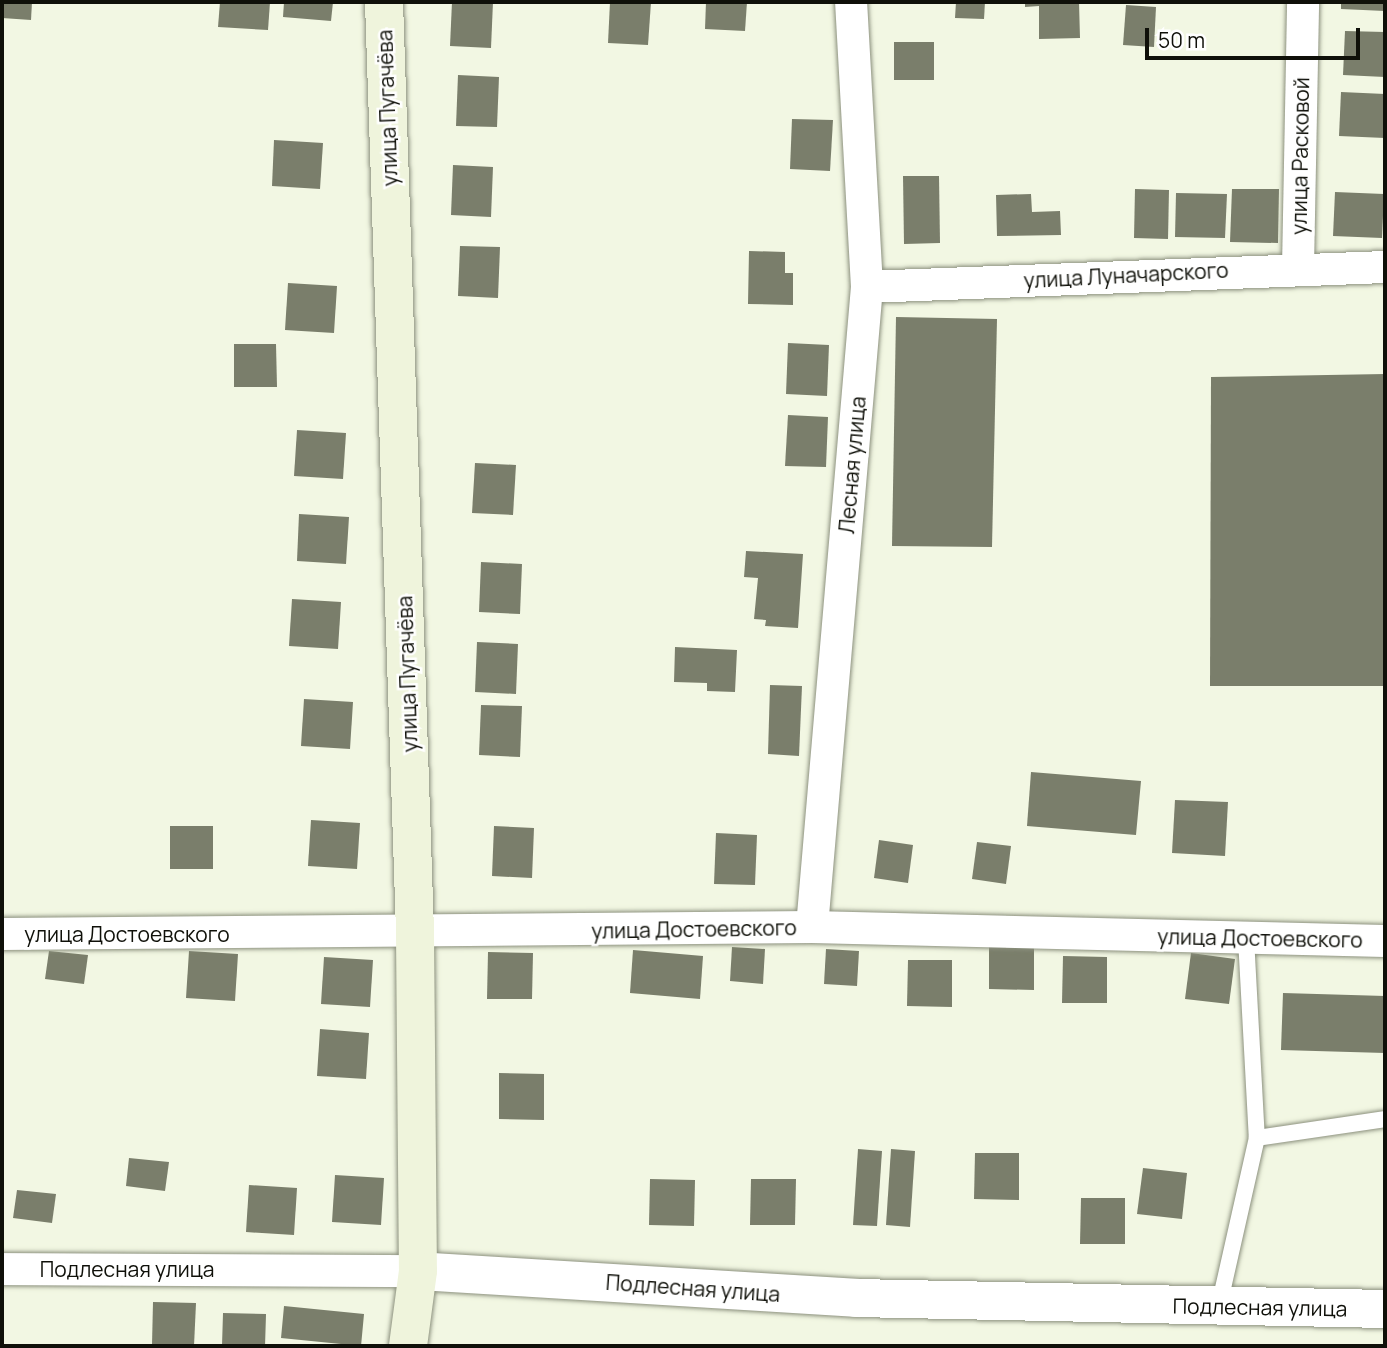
<!DOCTYPE html>
<meta charset="utf-8">
<style>
body{margin:0}
#map{position:relative;width:1387px;height:1348px;overflow:hidden;background:#f2f7e3;font-family:Manrope,sans-serif}
div>[style]{position:absolute}
.building>*{inset:0;background:#7a7e6b}
.roads{filter:drop-shadow(0 0 2px #8c917e) drop-shadow(0 0 2px #8c917e)}
.service>*{height:16px;margin:-8px;padding:0 8px;transform-origin:8px;border-radius:8px;background:#fff}
.minor>*{height:32px;margin:-16px;padding:0 16px;transform-origin:16px;border-radius:16px;background:#fff}
.tertiary>*{height:38px;margin:-19px;padding:0 19px;transform-origin:19px;border-radius:19px;background:#fff}
.secondary>*{height:38px;margin:-19px;padding:0 19px;transform-origin:19px;border-radius:19px;background:#eff4dc}
span{translate:-50% -50%;white-space:nowrap;text-align:center;line-height:1.15;-webkit-text-stroke:5px #fff;paint-order:stroke}
.street-label{font-size:21px;color:#0f1009}
.frame{position:absolute;inset:0;border:4px solid #0f1009;pointer-events:none}
.scale{position:absolute;left:1145px;top:28px;width:215px;height:32px;box-sizing:border-box;border:4px solid #0f1009;border-top:0;padding-left:9px;font-size:21px;line-height:24px;white-space:nowrap;color:#0f1009;-webkit-text-stroke:5px #fff;paint-order:stroke}
</style>
<div id="map">
<div class="building">
<i style="clip-path:polygon(2px 2px,32px 2px,31px 20px,2px 18px)"></i>
<i style="clip-path:polygon(220px 2px,270px 2px,268px 30px,218px 27px)"></i>
<i style="clip-path:polygon(284px 2px,333px 2px,331px 21px,283px 17px)"></i>
<i style="clip-path:polygon(452px 2px,493px 2px,491px 48px,450px 46px)"></i>
<i style="clip-path:polygon(610px 2px,651px 2px,648px 45px,608px 43px)"></i>
<i style="clip-path:polygon(706px 2px,747px 2px,745px 31px,705px 29px)"></i>
<i style="clip-path:polygon(956px 2px,985px 2px,984px 19px,955px 18px)"></i>
<i style="clip-path:polygon(1025px 2px,1079px 2px,1080px 38px,1039px 39px,1039px 6px,1025px 7px)"></i>
<i style="clip-path:polygon(1341px 2px,1385px 2px,1385px 11px,1341px 9px)"></i>
<i style="clip-path:polygon(1126px 5px,1156px 7px,1154px 47px,1123px 45px)"></i>
<i style="clip-path:polygon(1345px 31px,1385px 32px,1385px 77px,1343px 75px)"></i>
<i style="clip-path:polygon(894px 42px,934px 42px,934px 80px,894px 80px)"></i>
<i style="clip-path:polygon(458px 75px,499px 77px,497px 127px,456px 126px)"></i>
<i style="clip-path:polygon(1341px 92px,1385px 94px,1385px 138px,1339px 136px)"></i>
<i style="clip-path:polygon(792px 119px,833px 120px,830px 171px,790px 169px)"></i>
<i style="clip-path:polygon(274px 140px,323px 143px,320px 189px,272px 186px)"></i>
<i style="clip-path:polygon(453px 165px,493px 167px,491px 217px,451px 215px)"></i>
<i style="clip-path:polygon(903px 176px,939px 176px,940px 243px,904px 244px)"></i>
<i style="clip-path:polygon(1135px 189px,1169px 190px,1168px 239px,1134px 238px)"></i>
<i style="clip-path:polygon(1232px 189px,1279px 189px,1278px 243px,1230px 242px)"></i>
<i style="clip-path:polygon(1335px 192px,1384px 194px,1382px 238px,1333px 236px)"></i>
<i style="clip-path:polygon(1176px 193px,1227px 194px,1225px 238px,1175px 237px)"></i>
<i style="clip-path:polygon(1031px 194px,1032px 212px,1060px 211px,1061px 235px,997px 236px,996px 195px)"></i>
<i style="clip-path:polygon(460px 246px,500px 247px,498px 298px,458px 296px)"></i>
<i style="clip-path:polygon(749px 251px,785px 252px,785px 273px,793px 273px,793px 305px,748px 304px)"></i>
<i style="clip-path:polygon(288px 283px,337px 286px,334px 333px,285px 330px)"></i>
<i style="clip-path:polygon(896px 317px,997px 319px,992px 547px,892px 546px)"></i>
<i style="clip-path:polygon(788px 343px,829px 345px,827px 396px,786px 394px)"></i>
<i style="clip-path:polygon(234px 344px,276px 344px,277px 387px,234px 387px)"></i>
<i style="clip-path:polygon(1385px 374px,1385px 686px,1210px 686px,1211px 377px)"></i>
<i style="clip-path:polygon(788px 415px,828px 417px,826px 467px,785px 466px)"></i>
<i style="clip-path:polygon(297px 430px,346px 433px,343px 479px,294px 476px)"></i>
<i style="clip-path:polygon(475px 463px,516px 465px,513px 515px,472px 513px)"></i>
<i style="clip-path:polygon(299px 514px,349px 517px,346px 564px,297px 561px)"></i>
<i style="clip-path:polygon(746px 551px,803px 554px,798px 628px,765px 626px,766px 620px,754px 619px,758px 578px,744px 577px)"></i>
<i style="clip-path:polygon(481px 562px,522px 564px,520px 614px,479px 612px)"></i>
<i style="clip-path:polygon(292px 599px,341px 602px,338px 649px,289px 646px)"></i>
<i style="clip-path:polygon(477px 642px,518px 644px,516px 694px,475px 692px)"></i>
<i style="clip-path:polygon(675px 647px,737px 650px,735px 692px,707px 691px,707px 683px,674px 682px)"></i>
<i style="clip-path:polygon(770px 685px,802px 686px,799px 756px,768px 754px)"></i>
<i style="clip-path:polygon(304px 699px,353px 702px,350px 749px,301px 746px)"></i>
<i style="clip-path:polygon(481px 705px,522px 706px,520px 757px,479px 755px)"></i>
<i style="clip-path:polygon(1031px 772px,1141px 781px,1136px 835px,1027px 826px)"></i>
<i style="clip-path:polygon(1175px 800px,1228px 802px,1225px 856px,1172px 853px)"></i>
<i style="clip-path:polygon(311px 820px,360px 823px,357px 869px,308px 866px)"></i>
<i style="clip-path:polygon(170px 826px,213px 826px,213px 869px,170px 869px)"></i>
<i style="clip-path:polygon(494px 826px,534px 828px,532px 878px,492px 876px)"></i>
<i style="clip-path:polygon(716px 833px,757px 835px,755px 885px,714px 884px)"></i>
<i style="clip-path:polygon(879px 840px,913px 845px,908px 883px,874px 878px)"></i>
<i style="clip-path:polygon(977px 842px,1011px 846px,1006px 884px,972px 879px)"></i>
<i style="clip-path:polygon(989px 943px,1034px 944px,1034px 990px,989px 989px)"></i>
<i style="clip-path:polygon(732px 947px,765px 949px,763px 984px,730px 981px)"></i>
<i style="clip-path:polygon(826px 949px,859px 951px,857px 986px,824px 984px)"></i>
<i style="clip-path:polygon(633px 950px,703px 956px,700px 999px,630px 993px)"></i>
<i style="clip-path:polygon(49px 951px,88px 955px,84px 984px,45px 979px)"></i>
<i style="clip-path:polygon(189px 951px,238px 954px,235px 1001px,186px 998px)"></i>
<i style="clip-path:polygon(488px 952px,533px 953px,532px 999px,487px 999px)"></i>
<i style="clip-path:polygon(1191px 953px,1235px 959px,1229px 1004px,1185px 999px)"></i>
<i style="clip-path:polygon(1063px 956px,1107px 957px,1107px 1003px,1062px 1003px)"></i>
<i style="clip-path:polygon(324px 957px,373px 960px,370px 1007px,321px 1004px)"></i>
<i style="clip-path:polygon(908px 960px,952px 960px,952px 1007px,907px 1006px)"></i>
<i style="clip-path:polygon(1283px 993px,1385px 996px,1385px 1053px,1281px 1050px)"></i>
<i style="clip-path:polygon(320px 1029px,369px 1033px,366px 1079px,317px 1076px)"></i>
<i style="clip-path:polygon(499px 1073px,544px 1074px,544px 1120px,499px 1119px)"></i>
<i style="clip-path:polygon(858px 1149px,882px 1151px,877px 1226px,853px 1225px)"></i>
<i style="clip-path:polygon(891px 1149px,915px 1151px,910px 1227px,886px 1225px)"></i>
<i style="clip-path:polygon(975px 1153px,1019px 1153px,1019px 1200px,974px 1199px)"></i>
<i style="clip-path:polygon(129px 1158px,169px 1162px,165px 1191px,126px 1186px)"></i>
<i style="clip-path:polygon(1143px 1168px,1187px 1173px,1182px 1219px,1137px 1214px)"></i>
<i style="clip-path:polygon(335px 1175px,384px 1178px,381px 1225px,332px 1222px)"></i>
<i style="clip-path:polygon(650px 1179px,695px 1180px,694px 1226px,649px 1225px)"></i>
<i style="clip-path:polygon(751px 1179px,796px 1179px,795px 1225px,750px 1225px)"></i>
<i style="clip-path:polygon(249px 1185px,297px 1188px,294px 1235px,246px 1232px)"></i>
<i style="clip-path:polygon(17px 1190px,56px 1194px,52px 1223px,13px 1218px)"></i>
<i style="clip-path:polygon(1081px 1198px,1125px 1198px,1125px 1244px,1080px 1244px)"></i>
<i style="clip-path:polygon(153px 1302px,196px 1303px,194px 1346px,152px 1345px)"></i>
<i style="clip-path:polygon(284px 1306px,364px 1314px,361px 1346px,281px 1338px)"></i>
<i style="clip-path:polygon(223px 1313px,266px 1314px,265px 1346px,222px 1346px)"></i>
</div>
<div class="roads">
<div class="service">
<i style="left:1246px;top:938px;width:200px;rotate:86.9deg"></i>
<i style="left:1219px;top:1306px;width:172px;rotate:-77.3deg"></i>
<i style="left:1257px;top:1138px;width:129px;rotate:-8.4deg"></i>
</div>
<div class="minor">
<i style="left:1298px;top:268px;width:266px;rotate:-88.9deg"></i>
<i style="left:867px;top:287px;width:518px;rotate:-2.21deg"></i>
<i style="left:812px;top:927px;width:642px;rotate:-85.09deg"></i>
<i style="left:867px;top:287px;width:285px;rotate:-93.2deg"></i>
<i style="left:2px;top:934px;width:810px;rotate:-0.5deg"></i>
<i style="left:812px;top:927px;width:573px;rotate:1.4deg"></i>
<i style="left:2px;top:1269px;width:416px;rotate:0.3deg"></i>
</div>
<div class="tertiary">
<i style="left:418px;top:1271px;width:439px;rotate:3.5deg"></i>
<i style="left:856px;top:1298px;width:529px;rotate:1.19deg"></i>
</div>
<div class="secondary">
<i style="left:384px;top:2px;width:933px;rotate:88.09deg"></i>
<i style="left:415px;top:934px;width:337px;rotate:89.5deg"></i>
<i style="left:418px;top:1271px;width:76px;rotate:97.6deg"></i>
</div>
</div>
<div class="street-label">
<span style="left:387px;top:108px;rotate:-92deg">улица Пугачёва</span>
<span style="left:1300px;top:156px;rotate:-89deg">улица Расковой</span>
<span style="left:1126px;top:275px;rotate:-3deg">улица Луначарского</span>
<span style="left:852px;top:465px;rotate:-85deg">Лесная улица</span>
<span style="left:407px;top:674px;rotate:-92deg">улица Пугачёва</span>
<span style="left:694px;top:929px;rotate:-1deg">улица Достоевского</span>
<span style="left:127px;top:934px">улица Достоевского</span>
<span style="left:1260px;top:938px;rotate:1deg">улица Достоевского</span>
<span style="left:127px;top:1269px">Подлесная улица</span>
<span style="left:693px;top:1288px;rotate:4deg">Подлесная улица</span>
<span style="left:1260px;top:1307px;rotate:1deg">Подлесная улица</span>
</div>
<div class="frame"></div>
<div class="scale">50 m</div>
</div>
